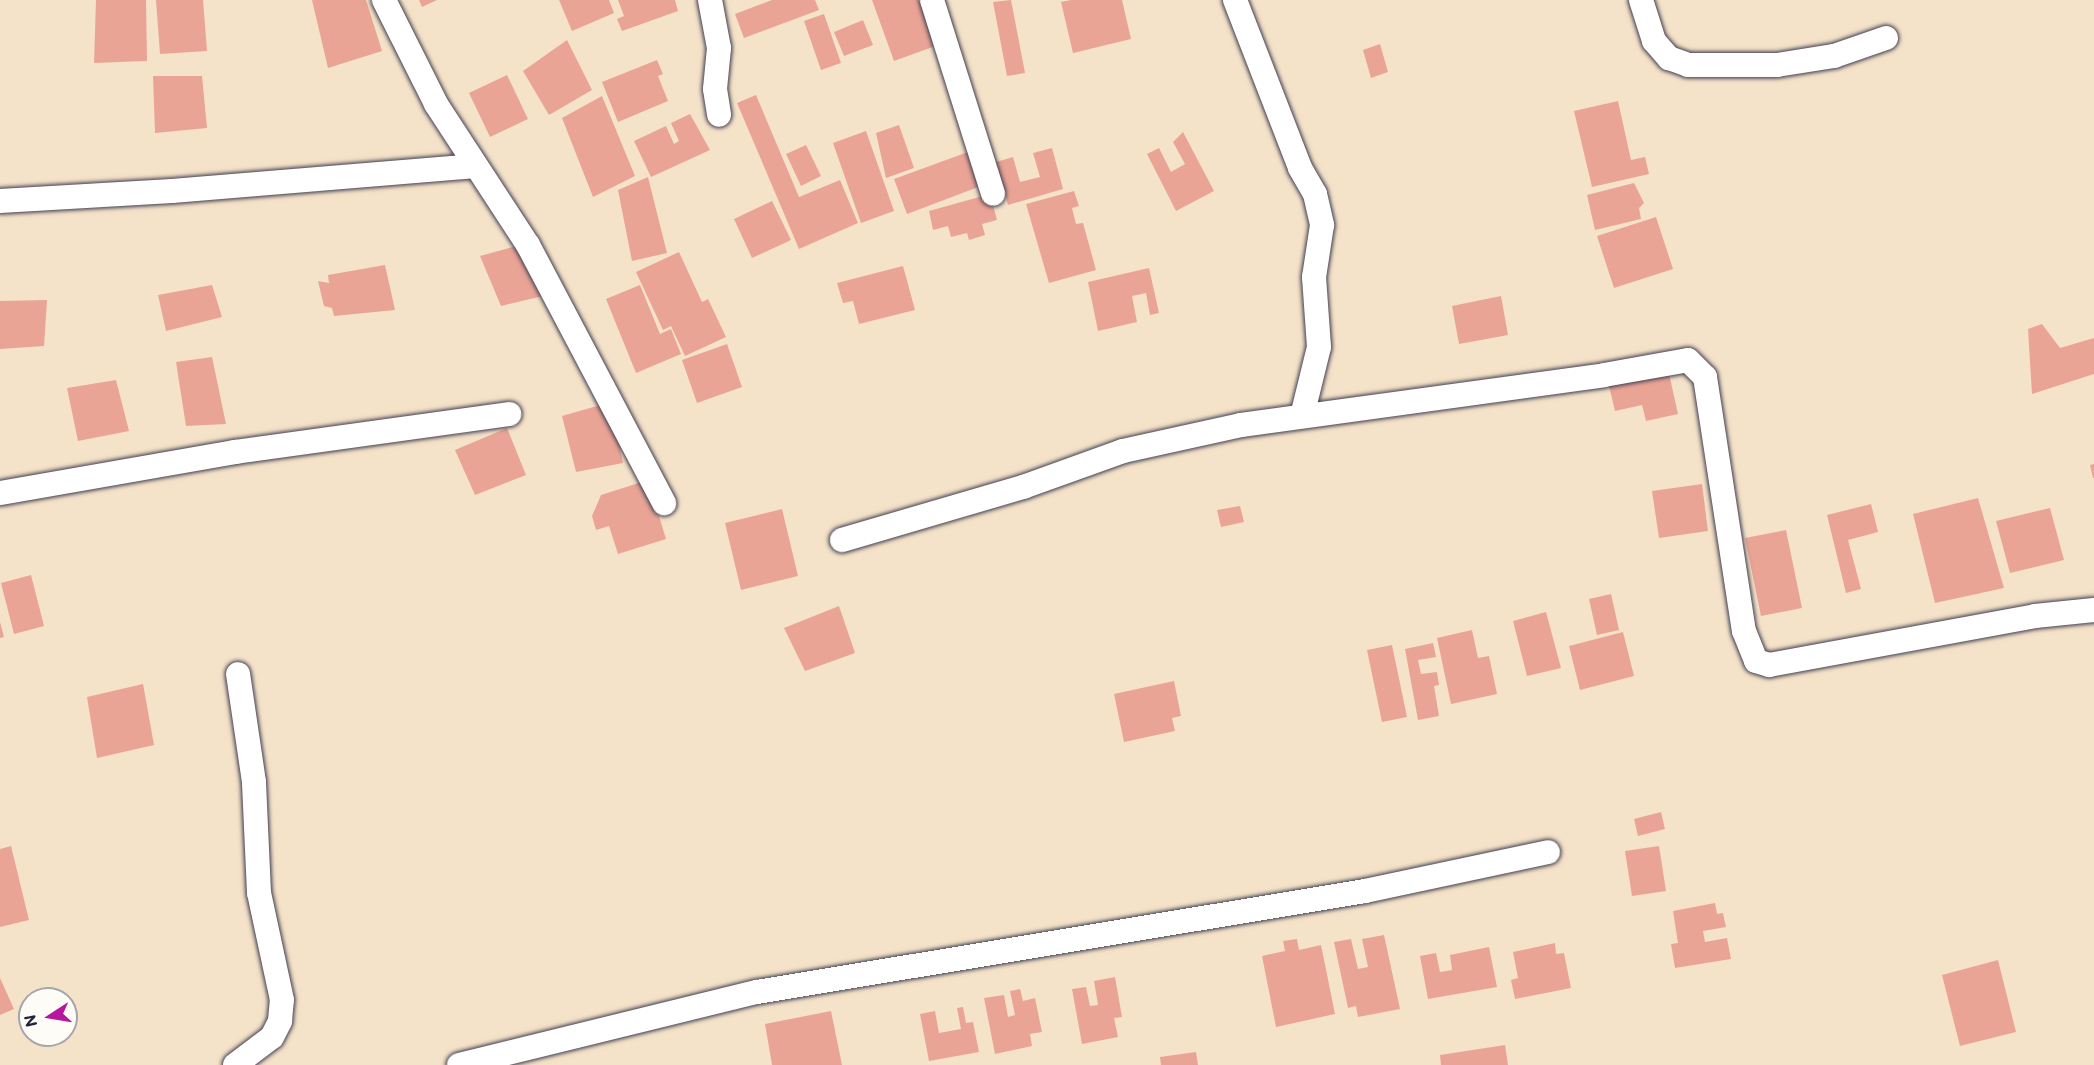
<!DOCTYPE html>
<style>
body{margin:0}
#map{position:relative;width:2094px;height:1065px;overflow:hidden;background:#f5e3c9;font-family:"Balsamiq Sans",sans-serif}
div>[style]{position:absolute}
.building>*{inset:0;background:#eaa496}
.roads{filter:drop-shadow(0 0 2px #423f50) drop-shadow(0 0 2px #423f50)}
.street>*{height:24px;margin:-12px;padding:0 12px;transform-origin:12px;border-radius:12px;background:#fff}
span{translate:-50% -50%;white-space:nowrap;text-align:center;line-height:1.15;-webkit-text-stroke:6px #fdfcf7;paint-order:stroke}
.north{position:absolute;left:18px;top:987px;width:60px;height:60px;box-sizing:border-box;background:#fdfcf7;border:2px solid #a5a5ac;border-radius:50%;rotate:258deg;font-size:16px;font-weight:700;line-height:24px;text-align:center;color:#22223b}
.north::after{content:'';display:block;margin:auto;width:21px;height:27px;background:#b5179e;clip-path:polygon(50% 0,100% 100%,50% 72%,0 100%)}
</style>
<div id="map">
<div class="building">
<i style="clip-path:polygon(96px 0,146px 0,147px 61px,94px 63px)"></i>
<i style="clip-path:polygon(156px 0,203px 0,207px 51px,160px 54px)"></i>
<i style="clip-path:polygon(312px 0,366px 0,382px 51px,328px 68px)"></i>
<i style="clip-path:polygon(419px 0,437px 0,422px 7px)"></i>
<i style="clip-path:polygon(559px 0,609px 0,614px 13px,572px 31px)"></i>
<i style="clip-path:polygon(618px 0,675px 0,678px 11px,622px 31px,617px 19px,624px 16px)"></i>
<i style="clip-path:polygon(772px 0,815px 0,819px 10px,744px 38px,735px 14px)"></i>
<i style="clip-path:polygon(872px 0,925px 0,941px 44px,894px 61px)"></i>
<i style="clip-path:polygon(1011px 0,1025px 73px,1007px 76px,993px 2px)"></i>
<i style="clip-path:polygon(1071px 0,1122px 0,1131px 39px,1073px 53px,1061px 2px)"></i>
<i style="clip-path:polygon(824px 14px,841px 63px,821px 70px,804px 21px)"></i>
<i style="clip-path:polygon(863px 20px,873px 45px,844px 56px,834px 32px)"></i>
<i style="clip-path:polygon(567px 40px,592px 90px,549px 115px,523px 71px)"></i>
<i style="clip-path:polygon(1380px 44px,1388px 72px,1371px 78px,1363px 50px)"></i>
<i style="clip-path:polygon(657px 60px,663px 74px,658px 76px,668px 101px,618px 122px,602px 82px)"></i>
<i style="clip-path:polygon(507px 75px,528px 119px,490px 137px,469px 93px)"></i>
<i style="clip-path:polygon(153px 76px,202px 76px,207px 128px,155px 133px)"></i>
<i style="clip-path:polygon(756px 95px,799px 197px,840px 180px,858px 223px,799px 249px,737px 103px)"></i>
<i style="clip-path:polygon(602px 96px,635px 176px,593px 197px,562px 118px)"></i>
<i style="clip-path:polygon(1618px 101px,1631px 160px,1645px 157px,1649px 174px,1592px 187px,1574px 111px)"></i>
<i style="clip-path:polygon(690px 114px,710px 150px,651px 177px,634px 141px,666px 126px,674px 144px,679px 141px,671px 123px)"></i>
<i style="clip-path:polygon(899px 125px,914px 168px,886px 178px,876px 133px)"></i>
<i style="clip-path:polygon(866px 131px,894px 211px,861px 223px,833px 143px)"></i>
<i style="clip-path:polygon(1183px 132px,1214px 191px,1176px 211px,1147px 154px,1159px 148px,1171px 172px,1185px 164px,1173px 142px)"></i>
<i style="clip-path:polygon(806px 145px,821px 176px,801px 186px,786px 154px)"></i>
<i style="clip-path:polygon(1052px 148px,1063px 189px,1008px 205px,996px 162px,1013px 157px,1020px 182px,1040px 177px,1033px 153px)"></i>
<i style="clip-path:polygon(968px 152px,981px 186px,907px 214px,894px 179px)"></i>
<i style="clip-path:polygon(648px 177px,667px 253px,632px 261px,618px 190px)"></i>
<i style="clip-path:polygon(1634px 183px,1644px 203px,1639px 208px,1641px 219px,1595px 230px,1587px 195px)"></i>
<i style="clip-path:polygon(1074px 191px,1079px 206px,1072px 208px,1076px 224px,1083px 223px,1096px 270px,1049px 283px,1026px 204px)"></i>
<i style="clip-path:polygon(990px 194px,997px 220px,982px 224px,985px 235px,969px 240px,967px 233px,951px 237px,948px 226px,933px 230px,929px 211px)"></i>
<i style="clip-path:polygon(772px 201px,791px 240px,752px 258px,734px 219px)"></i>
<i style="clip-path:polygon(1656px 217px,1673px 269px,1614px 288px,1597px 236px)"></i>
<i style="clip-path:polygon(516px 246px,543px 296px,501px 306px,480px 256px)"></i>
<i style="clip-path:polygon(679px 252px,702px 302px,708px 299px,726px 337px,685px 356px,671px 326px,663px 330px,636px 272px)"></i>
<i style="clip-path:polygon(385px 265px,395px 310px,334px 316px,332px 308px,324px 306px,318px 281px,329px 283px,328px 275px)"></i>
<i style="clip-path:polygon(903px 266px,915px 310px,859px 324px,853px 301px,843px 303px,837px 283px)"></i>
<i style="clip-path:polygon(1149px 268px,1159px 313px,1150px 315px,1146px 293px,1132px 296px,1137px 322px,1098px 331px,1088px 282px)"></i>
<i style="clip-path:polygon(212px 285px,222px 317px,166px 331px,158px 295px)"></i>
<i style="clip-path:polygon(640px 285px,660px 334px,671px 329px,681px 354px,636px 373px,606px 299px)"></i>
<i style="clip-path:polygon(1501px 296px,1508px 335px,1459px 344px,1452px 306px)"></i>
<i style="clip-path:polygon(47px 300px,44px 346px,0 349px,0 301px)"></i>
<i style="clip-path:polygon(2042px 324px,2060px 348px,2094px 338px,2094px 374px,2032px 394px,2028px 329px)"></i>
<i style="clip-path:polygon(727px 344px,742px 387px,697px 403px,682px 360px)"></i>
<i style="clip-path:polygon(212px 357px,226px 424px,186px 426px,176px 362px)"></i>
<i style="clip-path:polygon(1668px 369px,1678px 414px,1646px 421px,1642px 405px,1615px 411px,1608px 382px)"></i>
<i style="clip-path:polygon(116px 380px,129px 431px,78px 441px,67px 388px)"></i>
<i style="clip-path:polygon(611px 402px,623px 463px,576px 472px,562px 416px)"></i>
<i style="clip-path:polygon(507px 428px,526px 475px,475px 495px,455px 450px)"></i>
<i style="clip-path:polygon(2094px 464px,2094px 478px,2093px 478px,2090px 465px)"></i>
<i style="clip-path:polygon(648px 480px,666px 539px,618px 554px,609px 526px,596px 530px,592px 516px,601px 495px)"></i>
<i style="clip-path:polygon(1702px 484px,1708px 531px,1659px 538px,1652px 491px)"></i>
<i style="clip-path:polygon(1978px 498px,2004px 588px,1935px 603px,1913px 514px)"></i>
<i style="clip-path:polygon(1871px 504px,1878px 532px,1848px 540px,1861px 589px,1846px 593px,1827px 515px)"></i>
<i style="clip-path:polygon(1240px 506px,1244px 522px,1221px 527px,1217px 510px)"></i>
<i style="clip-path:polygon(2050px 508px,2064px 560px,2010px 573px,1996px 521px)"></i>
<i style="clip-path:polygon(782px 509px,798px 576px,741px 590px,725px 523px)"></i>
<i style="clip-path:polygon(1786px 530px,1802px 608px,1761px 616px,1745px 538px)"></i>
<i style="clip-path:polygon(31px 575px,44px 626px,14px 634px,1px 583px)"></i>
<i style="clip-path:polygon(1611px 594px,1619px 630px,1597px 635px,1589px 599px)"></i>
<i style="clip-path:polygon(839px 606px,855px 653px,805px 671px,784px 628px)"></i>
<i style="clip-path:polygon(1546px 612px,1561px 668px,1527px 676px,1513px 621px)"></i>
<i style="clip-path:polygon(0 622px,4px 637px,0 638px)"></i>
<i style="clip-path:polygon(1472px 630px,1478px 658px,1489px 656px,1497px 694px,1451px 704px,1437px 638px)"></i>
<i style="clip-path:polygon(1623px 632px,1634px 676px,1580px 690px,1569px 646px)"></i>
<i style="clip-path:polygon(1433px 643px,1436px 657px,1418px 660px,1421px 674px,1437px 672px,1439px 685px,1434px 686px,1439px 716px,1418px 720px,1405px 649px)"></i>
<i style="clip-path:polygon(1392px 645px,1407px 717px,1382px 722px,1367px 650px)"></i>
<i style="clip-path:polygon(1174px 681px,1181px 716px,1172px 718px,1175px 731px,1124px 742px,1114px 694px)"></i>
<i style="clip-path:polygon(143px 684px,154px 745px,97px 758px,87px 697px)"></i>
<i style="clip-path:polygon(1661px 812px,1665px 829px,1638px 836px,1634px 819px)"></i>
<i style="clip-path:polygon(11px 846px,29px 920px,0 927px,0 849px)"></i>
<i style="clip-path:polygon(1659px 846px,1666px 891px,1632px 896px,1625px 851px)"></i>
<i style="clip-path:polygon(1715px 903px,1717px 914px,1723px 913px,1726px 927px,1703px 931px,1705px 942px,1727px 938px,1731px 959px,1675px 968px,1671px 944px,1678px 943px,1673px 911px)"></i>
<i style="clip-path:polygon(1384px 935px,1400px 1009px,1358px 1017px,1356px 1006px,1348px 1008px,1334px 942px,1351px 939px,1358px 969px,1368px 967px,1362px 939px)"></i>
<i style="clip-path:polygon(1297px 939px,1299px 950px,1321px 945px,1335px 1014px,1276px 1027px,1262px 956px,1285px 951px,1283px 941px)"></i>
<i style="clip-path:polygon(1555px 943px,1556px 954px,1564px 953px,1571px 988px,1515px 999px,1511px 980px,1518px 978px,1513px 952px)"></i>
<i style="clip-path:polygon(1489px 947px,1497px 987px,1428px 999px,1420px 956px,1436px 953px,1440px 972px,1452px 970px,1450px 955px)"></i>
<i style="clip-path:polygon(1998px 960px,2016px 1032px,1960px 1046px,1942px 975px)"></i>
<i style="clip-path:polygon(1115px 977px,1122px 1017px,1114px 1018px,1118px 1037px,1082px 1044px,1072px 989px,1086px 987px,1090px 1006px,1098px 1005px,1094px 981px)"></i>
<i style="clip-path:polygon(0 978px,14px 1009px,0 1015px)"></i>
<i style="clip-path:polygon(1020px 989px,1023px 1001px,1035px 998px,1042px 1032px,1030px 1034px,1032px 1046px,995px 1054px,984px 998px,1004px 995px,1008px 1017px,1015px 1015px,1010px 991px)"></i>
<i style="clip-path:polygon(963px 1007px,966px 1023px,973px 1022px,979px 1052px,929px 1061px,920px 1014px,935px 1011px,939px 1033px,961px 1029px,957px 1008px)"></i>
<i style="clip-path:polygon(831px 1011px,842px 1065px,772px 1065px,765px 1024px)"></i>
<i style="clip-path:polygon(1505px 1045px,1508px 1065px,1441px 1065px,1440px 1055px)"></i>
<i style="clip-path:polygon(1196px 1052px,1198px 1065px,1161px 1065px,1160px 1057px)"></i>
</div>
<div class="roads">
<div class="street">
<i style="left:384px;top:0;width:116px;rotate:63.4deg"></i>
<i style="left:436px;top:104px;width:168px;rotate:56.9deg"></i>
<i style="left:528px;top:245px;width:292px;rotate:62.2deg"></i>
<i style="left:710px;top:0;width:49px;rotate:79.4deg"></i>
<i style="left:719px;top:48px;width:41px;rotate:95.6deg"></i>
<i style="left:715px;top:89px;width:26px;rotate:81deg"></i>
<i style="left:932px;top:0;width:203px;rotate:72.5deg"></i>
<i style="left:1235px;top:0;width:180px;rotate:68.8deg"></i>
<i style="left:1300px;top:168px;width:30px;rotate:60deg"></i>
<i style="left:1315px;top:194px;width:32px;rotate:77deg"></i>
<i style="left:1322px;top:225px;width:53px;rotate:98.7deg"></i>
<i style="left:1314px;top:277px;width:70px;rotate:85.9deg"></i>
<i style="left:1319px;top:347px;width:71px;rotate:103.8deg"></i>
<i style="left:1641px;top:0;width:43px;rotate:72.4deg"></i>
<i style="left:1654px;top:41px;width:23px;rotate:49deg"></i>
<i style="left:1669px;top:58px;width:20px;rotate:20deg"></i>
<i style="left:1688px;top:65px;width:89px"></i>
<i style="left:1777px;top:65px;width:58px;rotate:-9deg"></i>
<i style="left:1834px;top:56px;width:55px;rotate:-19.1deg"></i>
<i style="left:0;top:201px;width:172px;rotate:-3.3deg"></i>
<i style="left:172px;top:191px;width:305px;rotate:-4.7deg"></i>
<i style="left:0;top:493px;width:239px;rotate:-9.9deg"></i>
<i style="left:235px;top:452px;width:277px;rotate:-7.9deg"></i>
<i style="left:842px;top:540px;width:189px;rotate:-16.3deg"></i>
<i style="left:1023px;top:487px;width:106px;rotate:-19.8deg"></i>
<i style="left:1123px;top:451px;width:121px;rotate:-12.4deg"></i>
<i style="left:1241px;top:425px;width:366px;rotate:-7.8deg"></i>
<i style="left:1604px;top:375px;width:85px;rotate:-10.1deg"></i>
<i style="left:1688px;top:360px;width:24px;rotate:45deg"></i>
<i style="left:1705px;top:377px;width:257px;rotate:81.3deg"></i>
<i style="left:1744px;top:631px;width:32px;rotate:68deg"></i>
<i style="left:1756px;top:661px;width:14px;rotate:17deg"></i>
<i style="left:1769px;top:665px;width:270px;rotate:-10.4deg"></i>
<i style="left:2035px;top:616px;width:59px;rotate:-5.8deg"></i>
<i style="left:235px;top:1065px;width:46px;rotate:-37.1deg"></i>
<i style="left:272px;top:1037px;width:18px;rotate:-63deg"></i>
<i style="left:280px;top:1021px;width:21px;rotate:-85deg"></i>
<i style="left:282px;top:1000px;width:109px;rotate:-102.1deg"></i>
<i style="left:259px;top:893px;width:111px;rotate:-92.6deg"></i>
<i style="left:254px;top:782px;width:109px;rotate:-98.4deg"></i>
<i style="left:459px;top:1065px;width:307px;rotate:-13.8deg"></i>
<i style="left:757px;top:992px;width:616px;rotate:-9.43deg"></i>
<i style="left:1365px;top:891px;width:187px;rotate:-12deg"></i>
</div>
</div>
<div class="north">N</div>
</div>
